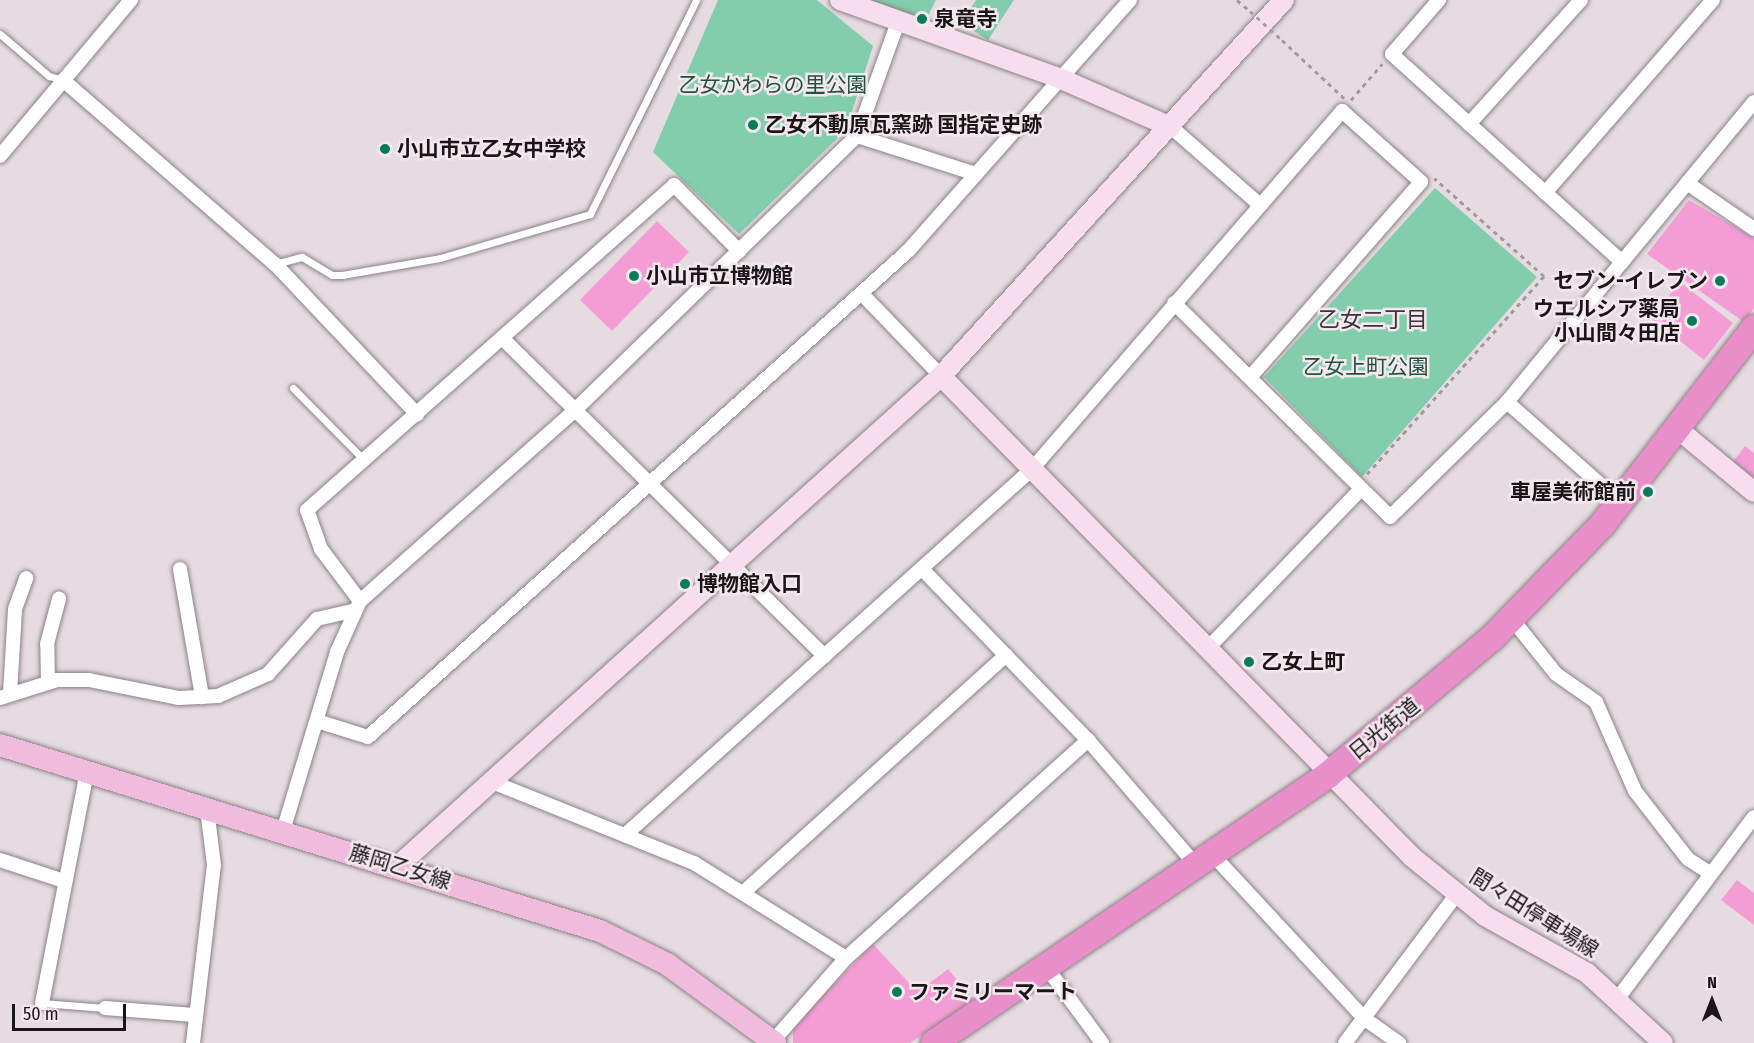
<!DOCTYPE html>
<meta charset="utf-8">
<style>
body{margin:0}
#map{position:relative;width:1754px;height:1043px;overflow:hidden;background:#e6dbe1;font-family:"Fira Sans Condensed","Noto Sans JP",sans-serif}
div>[style]{position:absolute}
.green>*{inset:0;background:#82cdac}
.building>*{inset:0;background:#f49dd5}
.path>*{height:3px;margin-top:-1.5px;transform-origin:0;background:repeating-linear-gradient(90deg,#a39a9f 0 4.5px,transparent 0 9px)}
.roads{filter:drop-shadow(0 0 2px #8b8287) drop-shadow(0 0 2px #8b8287)}
.lane>*{height:7px;margin:-3.5px;padding:0 3.5px;transform-origin:3.5px;border-radius:3.5px;background:#fff}
.street>*{height:14px;margin:-7px;padding:0 7px;transform-origin:7px;border-radius:7px;background:#fff}
.secondary>*{height:20px;margin:-10px;padding:0 10px;transform-origin:10px;border-radius:10px;background:#f8ddee}
.primary>*{height:22px;margin:-11px;padding:0 11px;transform-origin:11px;border-radius:11px;background:#f1bbde}
.highway>*{height:26px;margin:-13px;padding:0 13px;transform-origin:13px;border-radius:13px;background:#e88ec8}
.path-bridge>*{height:3px;margin-top:-1.5px;transform-origin:0;background:repeating-linear-gradient(90deg,#a39a9f 0 4.5px,transparent 0 9px)}
.dots>*{width:16px;height:16px;translate:-50% -50%;box-sizing:border-box;border:3px solid #f3e8ee;border-radius:50%}
span{translate:-50% -50%;white-space:nowrap;text-align:center;line-height:1.15;-webkit-text-stroke:5px #f3e8ee;paint-order:stroke}
.poi-label{font-size:21px;color:#1a1618;font-weight:700}
.left{translate:0 -50%;text-align:left}
.right{translate:-100% -50%;text-align:right}
.park-label{font-size:21px;color:#22513e}
.street-label{font-size:21px;color:#1a1618}
.neighbourhood-label{font-size:22px;color:#3b3337}
.north{position:absolute;left:1682px;top:971px;width:60px;height:60px;-webkit-text-stroke:4px #f3e8ee;paint-order:stroke;rotate:0deg;font-size:16px;font-weight:700;line-height:24px;text-align:center;color:#1a1618}
.north::after{content:'';display:block;margin:auto;width:21px;height:27px;background:#1a1618;clip-path:polygon(50% 0,100% 100%,50% 72%,0 100%)}
.scale{position:absolute;left:12px;top:1004px;width:114px;height:27px;box-sizing:border-box;border:3px solid #1a1618;border-top:0;padding-left:8px;font-size:18px;line-height:21px;white-space:nowrap;color:#1a1618;-webkit-text-stroke:4px #f3e8ee;paint-order:stroke}
</style>
<div id="map">
<div class="green">
<i style="clip-path:polygon(718px 0,817px 0,873px 46px,846px 130px,739px 234px,653px 152px)"></i>
<i style="clip-path:polygon(867px 0,936px 0,924px 24px)"></i>
<i style="clip-path:polygon(976px 0,1014px 0,988px 40px,961px 23px)"></i>
<i style="clip-path:polygon(1435px 188px,1537px 277px,1362px 477px,1264px 377px)"></i>
</div>
<div class="building">
<i style="clip-path:polygon(1689px 200px,1754px 238px,1754px 308px,1744px 322px,1647px 254px)"></i>
<i style="clip-path:polygon(657px 221px,689px 252px,612px 331px,580px 300px)"></i>
<i style="clip-path:polygon(1680px 282px,1733px 323px,1704px 360px,1651px 318px)"></i>
<i style="clip-path:polygon(1745px 446px,1754px 453px,1754px 478px,1733px 462px)"></i>
<i style="clip-path:polygon(1737px 880px,1754px 893px,1754px 925px,1721px 900px)"></i>
<i style="clip-path:polygon(873px 944px,911px 985px,927px 985px,948px 969px,974px 1000px,910px 1043px,793px 1043px,793px 1027px)"></i>
</div>
<div class="path">
<i style="left:1237px;top:0;width:17px;rotate:40deg"></i>
<i style="left:1282px;top:40px;width:85px;rotate:43.1deg"></i>
<i style="left:1351px;top:100px;width:48px;rotate:-49.3deg"></i>
<i style="left:1367px;top:474px;width:266px;rotate:-48.2deg"></i>
<i style="left:1544px;top:276px;width:147px;rotate:-138.3deg"></i>
</div>
<div class="roads">
<div class="lane">
<i style="left:0;top:34px;width:65px;rotate:40.6deg"></i>
<i style="left:49px;top:76px;width:15px;rotate:16deg"></i>
<i style="left:275px;top:264px;width:28px;rotate:-15deg"></i>
<i style="left:302px;top:257px;width:35px;rotate:31deg"></i>
<i style="left:332px;top:275px;width:10px"></i>
<i style="left:342px;top:275px;width:99px;rotate:-9.8deg"></i>
<i style="left:440px;top:258px;width:156px;rotate:-16.3deg"></i>
<i style="left:590px;top:214px;width:239px;rotate:-63.6deg"></i>
<i style="left:293px;top:388px;width:101px;rotate:45.4deg"></i>
<i style="left:42px;top:1003px;width:63px;rotate:4.5deg"></i>
</div>
<div class="street">
<i style="left:63px;top:80px;width:281px;rotate:41deg"></i>
<i style="left:275px;top:264px;width:207px;rotate:46.6deg"></i>
<i style="left:1469px;top:124px;width:167px;rotate:-47.9deg"></i>
<i style="left:1171px;top:127px;width:117px;rotate:41.2deg"></i>
<i style="left:857px;top:136px;width:125px;rotate:17.7deg"></i>
<i style="left:0;top:156px;width:204px;rotate:-50deg"></i>
<i style="left:1687px;top:183px;width:81px;rotate:34.5deg"></i>
<i style="left:1545px;top:193px;width:256px;rotate:-49deg"></i>
<i style="left:1622px;top:262px;width:207px;rotate:-50.5deg"></i>
<i style="left:862px;top:294px;width:114px;rotate:46.1deg"></i>
<i style="left:1174px;top:303px;width:304px;rotate:44.7deg"></i>
<i style="left:1390px;top:517px;width:164px;rotate:-44.5deg"></i>
<i style="left:1507px;top:402px;width:181px;rotate:-50.6deg"></i>
<i style="left:1622px;top:262px;width:310px;rotate:-137.9deg"></i>
<i style="left:1392px;top:54px;width:72px;rotate:-49deg"></i>
<i style="left:502px;top:338px;width:453px;rotate:44.6deg"></i>
<i style="left:1507px;top:402px;width:151px;rotate:41.5deg"></i>
<i style="left:180px;top:569px;width:130px;rotate:80.2deg"></i>
<i style="left:922px;top:569px;width:238px;rotate:45.9deg"></i>
<i style="left:1088px;top:740px;width:165px;rotate:49.2deg"></i>
<i style="left:360px;top:601px;width:65px;rotate:-126.9deg"></i>
<i style="left:321px;top:549px;width:41px;rotate:-109.7deg"></i>
<i style="left:307px;top:510px;width:490px;rotate:-41.5deg"></i>
<i style="left:674px;top:185px;width:93px;rotate:45.4deg"></i>
<i style="left:1512px;top:619px;width:70px;rotate:51.3deg"></i>
<i style="left:1556px;top:674px;width:49px;rotate:35deg"></i>
<i style="left:1596px;top:702px;width:97px;rotate:66.3deg"></i>
<i style="left:1635px;top:791px;width:86px;rotate:52.1deg"></i>
<i style="left:1688px;top:859px;width:27px;rotate:33deg"></i>
<i style="left:1208px;top:648px;width:221px;rotate:-46.1deg"></i>
<i style="left:48px;top:683px;width:39px;rotate:-91deg"></i>
<i style="left:47px;top:644px;width:47px;rotate:-75.1deg"></i>
<i style="left:10px;top:694px;width:85px;rotate:-86.6deg"></i>
<i style="left:15px;top:609px;width:33px;rotate:-70deg"></i>
<i style="left:0;top:698px;width:60px;rotate:-17.5deg"></i>
<i style="left:57px;top:680px;width:32px"></i>
<i style="left:89px;top:680px;width:92px;rotate:11.3deg"></i>
<i style="left:179px;top:698px;width:39px;rotate:-3deg"></i>
<i style="left:218px;top:696px;width:55px;rotate:-23.7deg"></i>
<i style="left:268px;top:674px;width:74px;rotate:-48.3deg"></i>
<i style="left:317px;top:619px;width:39px;rotate:-13deg"></i>
<i style="left:317px;top:721px;width:53px;rotate:17.4deg"></i>
<i style="left:368px;top:737px;width:726px;rotate:-41.99deg"></i>
<i style="left:908px;top:251px;width:335px;rotate:-48.5deg"></i>
<i style="left:490px;top:781px;width:220px;rotate:21.9deg"></i>
<i style="left:694px;top:863px;width:179px;rotate:32deg"></i>
<i style="left:283px;top:831px;width:187px;rotate:-73.2deg"></i>
<i style="left:337px;top:652px;width:56px;rotate:-65.7deg"></i>
<i style="left:360px;top:601px;width:288px;rotate:-41.6deg"></i>
<i style="left:575px;top:410px;width:393px;rotate:-44.2deg"></i>
<i style="left:857px;top:136px;width:118px;rotate:-70.2deg"></i>
<i style="left:625px;top:835px;width:547px;rotate:-41.96deg"></i>
<i style="left:1032px;top:469px;width:474px;rotate:-49.1deg"></i>
<i style="left:1342px;top:111px;width:106px;rotate:41.9deg"></i>
<i style="left:1421px;top:182px;width:259px;rotate:131.2deg"></i>
<i style="left:1212px;top:854px;width:225px;rotate:47.2deg"></i>
<i style="left:1365px;top:1019px;width:42px;rotate:35.2deg"></i>
<i style="left:0;top:860px;width:67px;rotate:18.2deg"></i>
<i style="left:745px;top:891px;width:352px;rotate:-42.1deg"></i>
<i style="left:1047px;top:968px;width:93px;rotate:53.7deg"></i>
<i style="left:1618px;top:998px;width:226px;rotate:-53.1deg"></i>
<i style="left:42px;top:1003px;width:235px;rotate:-79deg"></i>
<i style="left:105px;top:1008px;width:89px;rotate:4.5deg"></i>
<i style="left:773px;top:1041px;width:111px;rotate:-48.7deg"></i>
<i style="left:846px;top:958px;width:326px;rotate:-42deg"></i>
<i style="left:193px;top:1043px;width:179px;rotate:-83.3deg"></i>
<i style="left:214px;top:865px;width:56px;rotate:-97.1deg"></i>
<i style="left:1345px;top:1043px;width:185px;rotate:-53.1deg"></i>
</div>
<div class="secondary">
<i style="left:840px;top:0;width:232px;rotate:19.6deg"></i>
<i style="left:1059px;top:78px;width:122px;rotate:23.6deg"></i>
<i style="left:941px;top:376px;width:673px;rotate:45.6deg"></i>
<i style="left:1412px;top:857px;width:94px;rotate:38.9deg"></i>
<i style="left:1485px;top:916px;width:117px;rotate:29.2deg"></i>
<i style="left:1587px;top:973px;width:103px;rotate:42.6deg"></i>
<i style="left:1679px;top:430px;width:97px;rotate:39.6deg"></i>
<i style="left:399px;top:865px;width:730px;rotate:-42.06deg"></i>
<i style="left:941px;top:376px;width:509px;rotate:-47.63deg"></i>
</div>
<div class="primary">
<i style="left:0;top:745px;width:628px;rotate:17.22deg"></i>
<i style="left:600px;top:931px;width:75px;rotate:26.2deg"></i>
<i style="left:667px;top:964px;width:134px;rotate:36.2deg"></i>
</div>
<div class="highway">
<i style="left:934px;top:1043px;width:477px;rotate:-34.2deg"></i>
<i style="left:1328px;top:775px;width:214px;rotate:-39.9deg"></i>
<i style="left:1492px;top:638px;width:158px;rotate:-45.8deg"></i>
<i style="left:1602px;top:525px;width:249px;rotate:-52.3deg"></i>
</div>
</div>
<div class="path-bridge">
<i style="left:1250px;top:11px;width:43px;rotate:42.2deg"></i>
</div>
<div class="dots">
<i style="left:922px;top:19px;background:#087c58"></i>
<i style="left:753px;top:125px;background:#087c58"></i>
<i style="left:385px;top:149px;background:#087c58"></i>
<i style="left:634px;top:276px;background:#087c58"></i>
<i style="left:1720px;top:281px;background:#087c58"></i>
<i style="left:1692px;top:321px;background:#087c58"></i>
<i style="left:1648px;top:492px;background:#087c58"></i>
<i style="left:685px;top:584px;background:#087c58"></i>
<i style="left:1249px;top:662px;background:#087c58"></i>
<i style="left:897px;top:992px;background:#087c58"></i>
</div>
<div class="poi-label">
<span class="left" style="left:934px;top:19px">泉竜寺</span>
<span class="left" style="left:765px;top:125px">乙女不動原瓦窯跡 国指定史跡</span>
<span class="left" style="left:397px;top:149px">小山市立乙女中学校</span>
<span class="left" style="left:646px;top:276px">小山市立博物館</span>
<span class="right" style="left:1708px;top:281px">セブン-イレブン</span>
<span class="right" style="left:1680px;top:321px">ウエルシア薬局<br>小山間々田店</span>
<span class="right" style="left:1636px;top:492px">車屋美術館前</span>
<span class="left" style="left:697px;top:584px">博物館入口</span>
<span class="left" style="left:1261px;top:662px">乙女上町</span>
<span class="left" style="left:909px;top:992px">ファミリーマート</span>
</div>
<div class="park-label">
<span style="left:773px;top:85px">乙女かわらの里公園</span>
<span style="left:1366px;top:367px">乙女上町公園</span>
</div>
<div class="street-label">
<span style="left:1384px;top:729px;rotate:-39deg">日光街道</span>
<span style="left:400px;top:867px;rotate:17deg">藤岡乙女線</span>
<span style="left:1534px;top:913px;rotate:32deg">間々田停車場線</span>
</div>
<div class="neighbourhood-label">
<span style="left:1373px;top:320px">乙女二丁目</span>
</div>
<div class="north">N</div>
<div class="scale">50 m</div>
</div>
